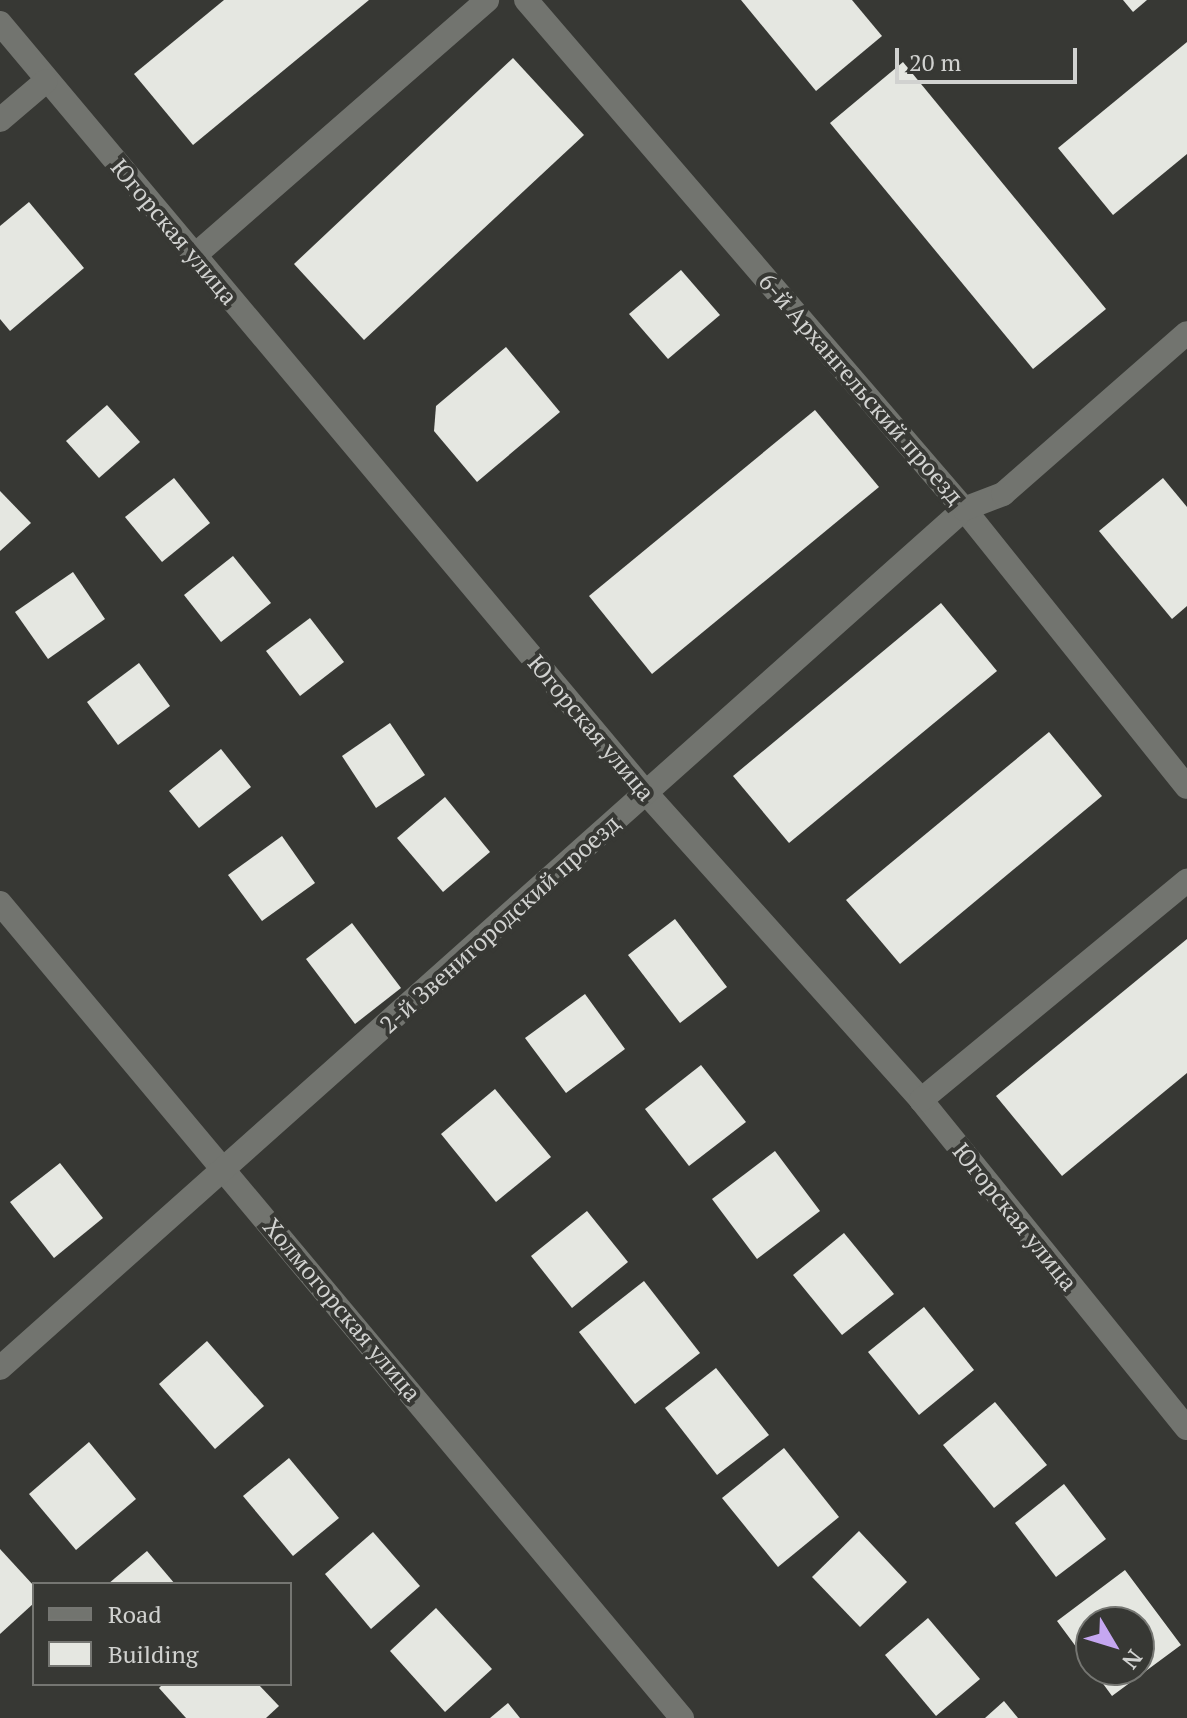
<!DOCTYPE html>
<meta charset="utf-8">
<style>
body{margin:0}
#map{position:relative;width:1187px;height:1718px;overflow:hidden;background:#373834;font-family:"PT Serif",serif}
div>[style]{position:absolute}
.building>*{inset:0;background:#e5e7e1}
.minor>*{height:24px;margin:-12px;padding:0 12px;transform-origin:12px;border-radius:12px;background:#72746f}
span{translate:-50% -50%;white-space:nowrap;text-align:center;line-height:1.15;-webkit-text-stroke:8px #373834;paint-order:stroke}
.street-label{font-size:24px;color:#d1d2d0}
.legend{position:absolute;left:32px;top:1582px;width:260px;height:104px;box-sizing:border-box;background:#373834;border:2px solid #757672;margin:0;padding:10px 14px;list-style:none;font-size:24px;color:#d1d2d0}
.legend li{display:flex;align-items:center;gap:16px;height:40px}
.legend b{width:40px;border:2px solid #757672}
.north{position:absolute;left:1075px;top:1606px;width:80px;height:80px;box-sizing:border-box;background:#373834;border:2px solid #757672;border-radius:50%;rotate:128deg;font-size:22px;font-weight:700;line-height:32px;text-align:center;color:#d1d2d0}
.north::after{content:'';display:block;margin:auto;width:28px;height:36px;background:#c5a7f1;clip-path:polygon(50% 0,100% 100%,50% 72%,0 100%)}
.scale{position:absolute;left:895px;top:48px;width:182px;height:36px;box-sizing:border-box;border:4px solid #d1d2d0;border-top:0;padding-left:10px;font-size:24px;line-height:28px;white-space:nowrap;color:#d1d2d0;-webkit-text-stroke:6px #373834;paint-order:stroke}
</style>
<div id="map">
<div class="building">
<i style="clip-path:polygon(224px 0,369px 0,193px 145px,134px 74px)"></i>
<i style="clip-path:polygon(741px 0,852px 0,882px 36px,816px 91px)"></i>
<i style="clip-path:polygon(1123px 0,1147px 0,1133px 12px)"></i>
<i style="clip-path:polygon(1187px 42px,1187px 154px,1113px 215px,1058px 148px)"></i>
<i style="clip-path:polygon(513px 58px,584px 135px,364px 340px,294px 264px)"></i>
<i style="clip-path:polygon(903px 62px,1106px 309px,1033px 369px,830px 123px)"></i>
<i style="clip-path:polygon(29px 202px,84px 268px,10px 331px,0 319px,0 226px)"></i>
<i style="clip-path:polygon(681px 270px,720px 315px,668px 359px,629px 314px)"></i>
<i style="clip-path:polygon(506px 347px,560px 412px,477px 482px,434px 431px,436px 406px)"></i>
<i style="clip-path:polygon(107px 405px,140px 442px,99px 478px,66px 441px)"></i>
<i style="clip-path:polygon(815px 410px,879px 487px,652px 674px,589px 596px)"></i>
<i style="clip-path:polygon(174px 478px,210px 523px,162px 562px,125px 517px)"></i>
<i style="clip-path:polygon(1163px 478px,1187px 507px,1187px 606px,1172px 619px,1099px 531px)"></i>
<i style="clip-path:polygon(0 491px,31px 523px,0 551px)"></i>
<i style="clip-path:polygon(233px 556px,271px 603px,221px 642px,184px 595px)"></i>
<i style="clip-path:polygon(73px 572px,105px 619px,48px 659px,15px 612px)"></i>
<i style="clip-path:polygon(941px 603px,997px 671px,789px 843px,733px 776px)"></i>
<i style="clip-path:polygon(310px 618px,344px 662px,300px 696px,266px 651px)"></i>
<i style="clip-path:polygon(139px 663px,170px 706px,118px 745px,87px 702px)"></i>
<i style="clip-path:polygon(390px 723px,425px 775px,376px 808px,342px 756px)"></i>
<i style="clip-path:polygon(1049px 732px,1102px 796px,900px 964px,846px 900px)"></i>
<i style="clip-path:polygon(221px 749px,251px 787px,199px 828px,169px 791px)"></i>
<i style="clip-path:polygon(445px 797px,490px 852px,443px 892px,397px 838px)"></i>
<i style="clip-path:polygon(282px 836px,315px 883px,262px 921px,228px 875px)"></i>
<i style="clip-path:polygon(675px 919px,727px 987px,680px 1023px,628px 955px)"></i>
<i style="clip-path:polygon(352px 923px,401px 988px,355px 1024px,306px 959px)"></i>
<i style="clip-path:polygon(1187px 939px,1187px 1073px,1062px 1176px,996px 1096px)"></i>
<i style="clip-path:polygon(585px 994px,625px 1049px,566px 1093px,525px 1038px)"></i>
<i style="clip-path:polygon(701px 1065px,746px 1122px,689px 1166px,645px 1109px)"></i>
<i style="clip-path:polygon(495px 1089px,551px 1157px,496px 1202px,441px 1134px)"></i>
<i style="clip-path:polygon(775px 1151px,820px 1211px,757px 1259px,712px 1199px)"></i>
<i style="clip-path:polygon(60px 1163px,103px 1218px,54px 1258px,10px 1202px)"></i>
<i style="clip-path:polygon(587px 1211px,628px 1262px,572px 1308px,531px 1256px)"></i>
<i style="clip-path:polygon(844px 1233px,894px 1294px,842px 1335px,793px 1275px)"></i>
<i style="clip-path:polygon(644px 1281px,700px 1353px,635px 1404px,579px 1332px)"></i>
<i style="clip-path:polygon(924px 1307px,974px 1370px,919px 1415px,868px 1352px)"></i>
<i style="clip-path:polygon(207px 1341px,264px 1406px,215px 1449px,159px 1384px)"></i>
<i style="clip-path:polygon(716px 1368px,769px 1435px,717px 1475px,665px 1408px)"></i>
<i style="clip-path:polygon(995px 1402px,1047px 1465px,994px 1508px,943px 1445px)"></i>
<i style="clip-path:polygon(89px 1442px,136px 1499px,76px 1550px,29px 1494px)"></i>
<i style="clip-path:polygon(784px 1448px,839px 1517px,778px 1567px,722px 1498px)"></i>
<i style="clip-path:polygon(289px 1458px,339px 1518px,293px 1556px,243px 1496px)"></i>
<i style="clip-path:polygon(1064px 1484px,1106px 1539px,1056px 1577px,1015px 1523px)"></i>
<i style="clip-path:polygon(859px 1531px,907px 1582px,860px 1627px,812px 1577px)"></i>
<i style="clip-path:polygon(373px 1532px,420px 1586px,371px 1629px,325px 1574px)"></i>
<i style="clip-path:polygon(0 1549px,34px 1586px,34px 1603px,0 1634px)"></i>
<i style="clip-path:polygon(147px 1551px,175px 1584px,108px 1584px)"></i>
<i style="clip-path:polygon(1125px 1570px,1181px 1645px,1112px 1696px,1093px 1670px,1139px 1670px,1139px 1622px,1091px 1622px,1091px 1667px,1057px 1621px)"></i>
<i style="clip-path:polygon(436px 1608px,492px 1669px,445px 1712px,390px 1651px)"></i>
<i style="clip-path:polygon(928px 1618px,980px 1679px,936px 1716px,885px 1655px)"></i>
<i style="clip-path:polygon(163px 1684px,258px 1684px,279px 1706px,266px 1718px,186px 1718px,159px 1688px)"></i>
<i style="clip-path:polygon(1004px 1701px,1018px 1718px,985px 1718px)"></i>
<i style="clip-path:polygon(508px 1703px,520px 1718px,490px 1718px)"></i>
</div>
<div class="minor">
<i style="left:526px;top:0;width:672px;rotate:49.29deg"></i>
<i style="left:964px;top:509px;width:356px;rotate:51.3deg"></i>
<i style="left:0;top:23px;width:1005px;rotate:50deg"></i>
<i style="left:646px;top:793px;width:412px;rotate:48.1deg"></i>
<i style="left:921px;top:1100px;width:422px;rotate:51deg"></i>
<i style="left:0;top:120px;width:60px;rotate:-40.3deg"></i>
<i style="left:194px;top:256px;width:389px;rotate:-41.1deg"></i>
<i style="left:0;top:903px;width:1063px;rotate:50.08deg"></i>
<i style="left:921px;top:1100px;width:345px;rotate:-39.5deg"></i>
<i style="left:0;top:1368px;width:1291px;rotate:-41.7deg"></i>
<i style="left:964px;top:509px;width:42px;rotate:-21deg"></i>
<i style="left:1003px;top:494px;width:244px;rotate:-41.2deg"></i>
</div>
<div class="street-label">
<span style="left:174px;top:232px;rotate:50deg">Югорская улица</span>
<span style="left:861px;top:389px;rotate:49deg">6-й Архангельский проезд</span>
<span style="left:591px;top:728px;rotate:50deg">Югорская улица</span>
<span style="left:500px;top:924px;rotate:-42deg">2-й Звенигородский проезд</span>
<span style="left:1015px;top:1217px;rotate:51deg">Югорская улица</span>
<span style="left:342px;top:1310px;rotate:50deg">Холмогорская улица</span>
</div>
<ul class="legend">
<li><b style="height:10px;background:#72746f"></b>Road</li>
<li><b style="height:22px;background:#e5e7e1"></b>Building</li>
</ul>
<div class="north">N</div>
<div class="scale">20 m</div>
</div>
